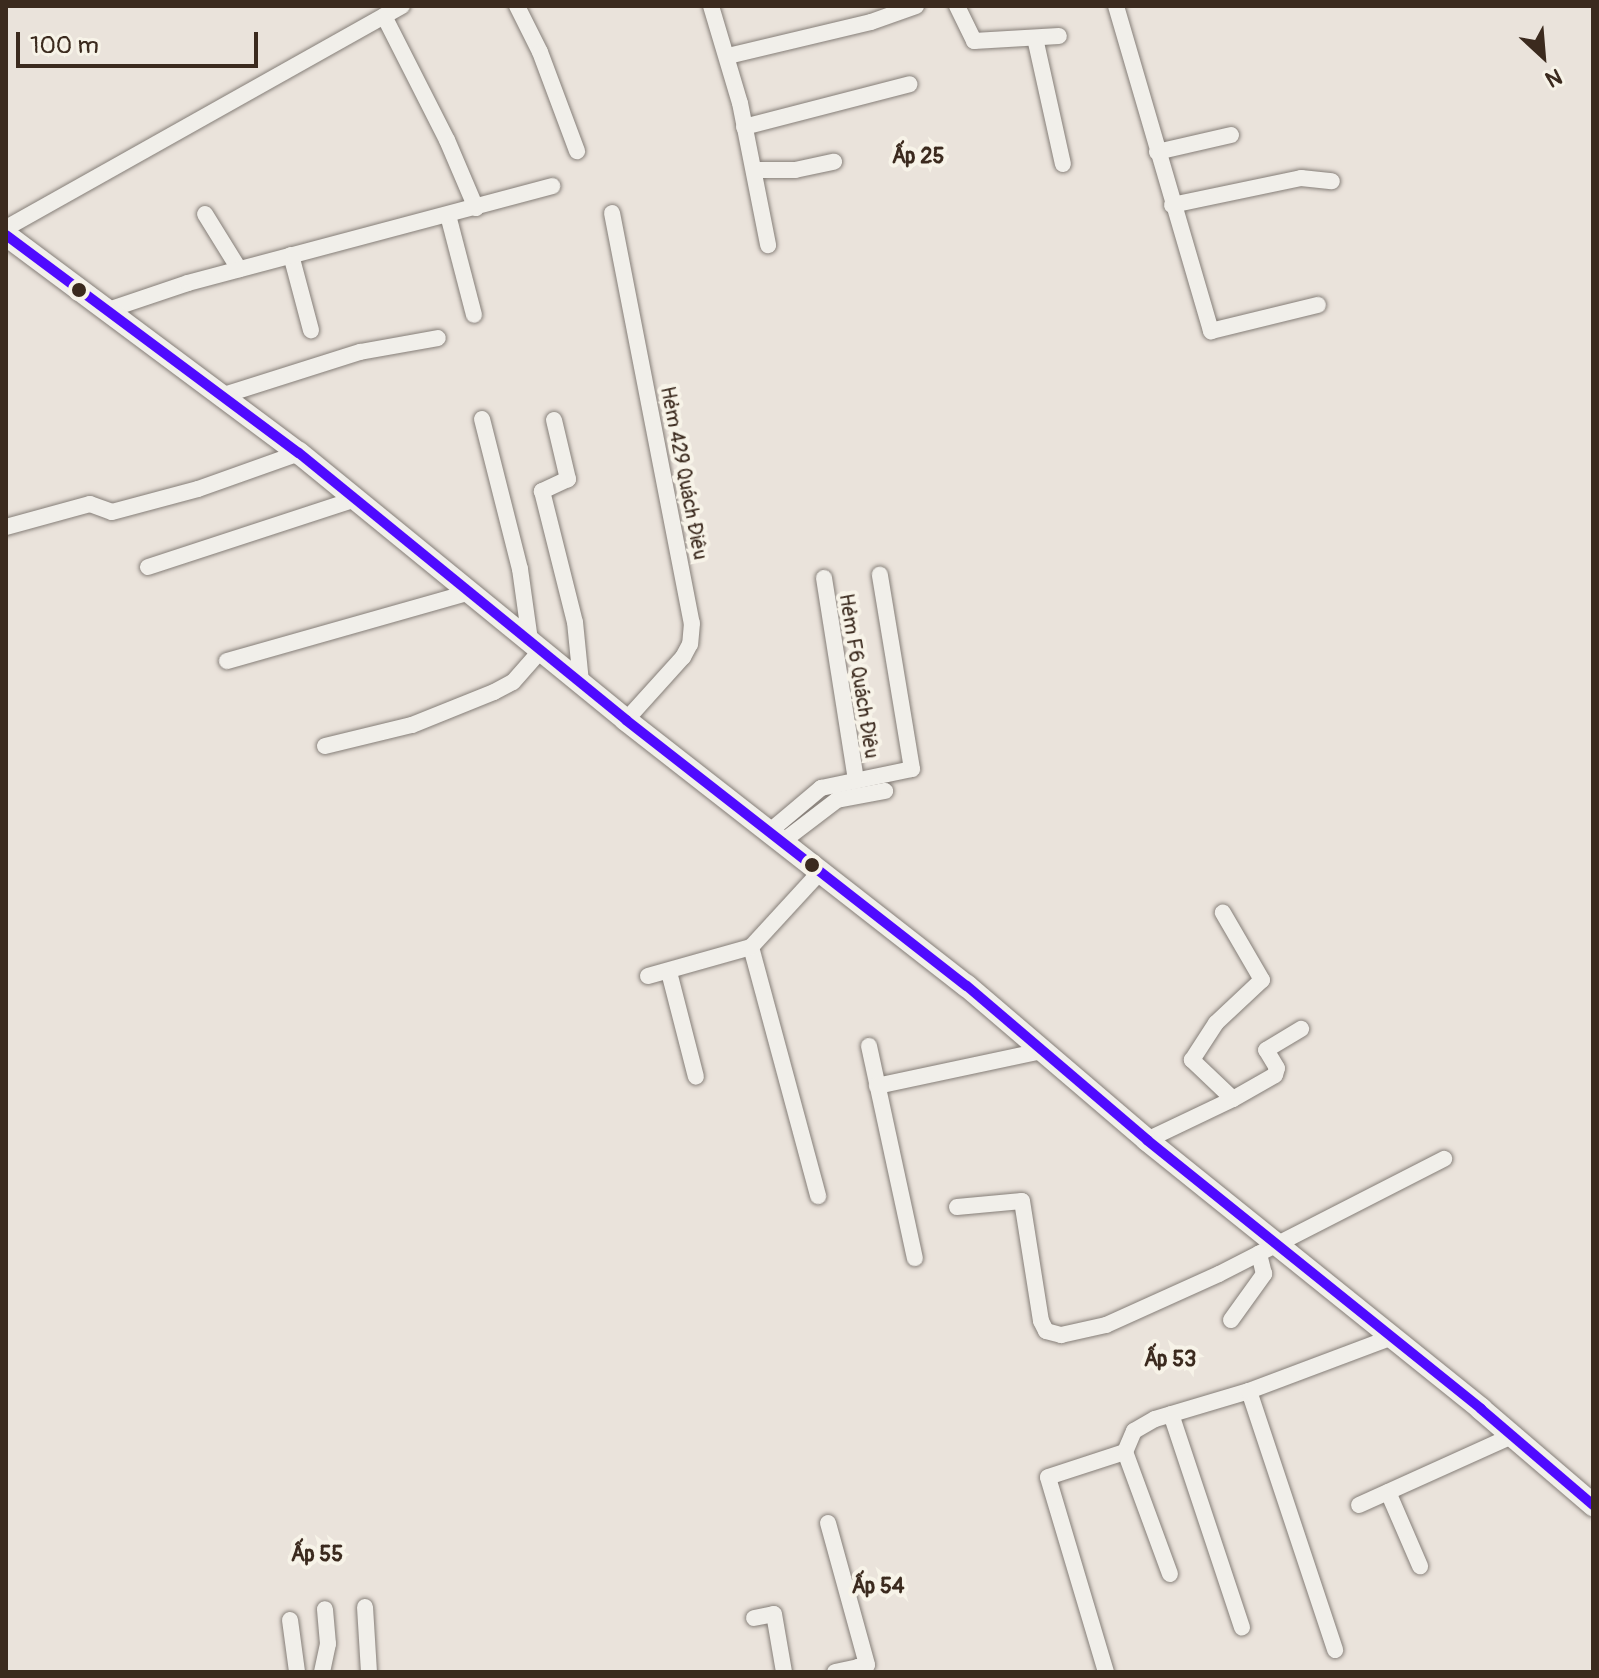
<!DOCTYPE html>
<meta charset="utf-8">
<style>
body{margin:0}
#map{position:relative;width:1599px;height:1678px;overflow:hidden;background:#eae3db;font-family:Pangolin,sans-serif}
div>[style]{position:absolute}
.roads{filter:drop-shadow(0 0 2px #857e78) drop-shadow(0 0 2px #857e78)}
.street>*{height:16px;margin:-8px;padding:0 8px;transform-origin:8px;border-radius:8px;background:#f1efea}
.secondary>*{height:22px;margin:-11px;padding:0 11px;transform-origin:11px;border-radius:11px;background:#f1efea}
.bus-1>*{height:10px;margin:-5px;padding:0 5px;transform-origin:5px;border-radius:5px;background:#4f0aff}
.dots>*{width:22px;height:22px;translate:-50% -50%;box-sizing:border-box;border:4px solid #f7f3e8;border-radius:50%}
span{translate:-50% -50%;white-space:nowrap;text-align:center;line-height:1.15;-webkit-text-stroke:8px #f7f3e8;paint-order:stroke}
.street-label{font-size:20px;color:#3b2a1e}
.neighbourhood-label{font-size:22px;color:#3b2a1e;font-weight:700}
.frame{position:absolute;inset:0;border:8px solid #3b2a1e;pointer-events:none}
.north{position:absolute;left:1503px;top:16px;width:80px;height:80px;-webkit-text-stroke:6px #f7f3e8;paint-order:stroke;rotate:154deg;font-size:22px;font-weight:700;line-height:32px;text-align:center;color:#3b2a1e}
.north::after{content:'';display:block;margin:auto;width:28px;height:36px;background:#3b2a1e;clip-path:polygon(50% 0,100% 100%,50% 72%,0 100%)}
.scale{position:absolute;left:16px;top:32px;width:242px;height:36px;box-sizing:border-box;border:4px solid #3b2a1e;border-top:0;padding-left:10px;font-size:24px;line-height:28px;white-space:nowrap;color:#3b2a1e;-webkit-text-stroke:6px #f7f3e8;paint-order:stroke}
</style>
<div id="map">
<div class="roads">
<div class="street">
<i style="left:517px;top:6px;width:51px;rotate:63.4deg"></i>
<i style="left:540px;top:52px;width:106px;rotate:69.5deg"></i>
<i style="left:711px;top:6px;width:101px;rotate:73.4deg"></i>
<i style="left:740px;top:103px;width:145px;rotate:78.8deg"></i>
<i style="left:957px;top:6px;width:39px;rotate:64deg"></i>
<i style="left:974px;top:41px;width:85px;rotate:-3.4deg"></i>
<i style="left:1116px;top:6px;width:339px;rotate:73.7deg"></i>
<i style="left:1211px;top:331px;width:110px;rotate:-13.7deg"></i>
<i style="left:384px;top:16px;width:139px;rotate:63.1deg"></i>
<i style="left:447px;top:140px;width:74px;rotate:66.9deg"></i>
<i style="left:1035px;top:38px;width:129px;rotate:77.5deg"></i>
<i style="left:728px;top:56px;width:147px;rotate:-13.4deg"></i>
<i style="left:871px;top:22px;width:48px;rotate:-19.6deg"></i>
<i style="left:744px;top:127px;width:171px;rotate:-14.5deg"></i>
<i style="left:1157px;top:152px;width:76px;rotate:-12.9deg"></i>
<i style="left:754px;top:170px;width:41px"></i>
<i style="left:795px;top:170px;width:40px;rotate:-12deg"></i>
<i style="left:1172px;top:205px;width:132px;rotate:-11.8deg"></i>
<i style="left:1301px;top:178px;width:31px;rotate:6deg"></i>
<i style="left:612px;top:213px;width:418px;rotate:79deg"></i>
<i style="left:692px;top:623px;width:21px;rotate:95deg"></i>
<i style="left:690px;top:644px;width:15px;rotate:118deg"></i>
<i style="left:683px;top:657px;width:85px;rotate:132.1deg"></i>
<i style="left:205px;top:214px;width:65px;rotate:58.3deg"></i>
<i style="left:448px;top:215px;width:103px;rotate:75.4deg"></i>
<i style="left:6px;top:228px;width:454px;rotate:-29.3deg"></i>
<i style="left:291px;top:255px;width:78px;rotate:75.1deg"></i>
<i style="left:105px;top:311px;width:88px;rotate:-18.6deg"></i>
<i style="left:188px;top:283px;width:377px;rotate:-14.9deg"></i>
<i style="left:221px;top:396px;width:146px;rotate:-17.6deg"></i>
<i style="left:360px;top:352px;width:79px;rotate:-10.2deg"></i>
<i style="left:482px;top:419px;width:155px;rotate:75.8deg"></i>
<i style="left:520px;top:569px;width:72px;rotate:82deg"></i>
<i style="left:554px;top:420px;width:61px;rotate:76.7deg"></i>
<i style="left:568px;top:479px;width:29px;rotate:155deg"></i>
<i style="left:542px;top:491px;width:135px;rotate:75.9deg"></i>
<i style="left:575px;top:622px;width:60px;rotate:84.3deg"></i>
<i style="left:6px;top:527px;width:87px;rotate:-15.3deg"></i>
<i style="left:90px;top:504px;width:23px;rotate:20deg"></i>
<i style="left:112px;top:512px;width:89px;rotate:-15deg"></i>
<i style="left:198px;top:489px;width:107px;rotate:-19.6deg"></i>
<i style="left:148px;top:567px;width:219px;rotate:-18.1deg"></i>
<i style="left:824px;top:578px;width:205px;rotate:81deg"></i>
<i style="left:227px;top:661px;width:254px;rotate:-15.8deg"></i>
<i style="left:325px;top:746px;width:89px;rotate:-13.6deg"></i>
<i style="left:412px;top:725px;width:88px;rotate:-21.9deg"></i>
<i style="left:494px;top:692px;width:21px;rotate:-28deg"></i>
<i style="left:513px;top:682px;width:43px;rotate:-48.8deg"></i>
<i style="left:770px;top:831px;width:67px;rotate:-40.1deg"></i>
<i style="left:821px;top:788px;width:93px;rotate:-11.8deg"></i>
<i style="left:912px;top:769px;width:197px;rotate:-99.4deg"></i>
<i style="left:782px;top:842px;width:69px;rotate:-37.4deg"></i>
<i style="left:837px;top:800px;width:49px;rotate:-10.6deg"></i>
<i style="left:751px;top:947px;width:258px;rotate:74.9deg"></i>
<i style="left:669px;top:972px;width:108px;rotate:75.6deg"></i>
<i style="left:648px;top:976px;width:107px;rotate:-15.7deg"></i>
<i style="left:751px;top:947px;width:102px;rotate:-47.4deg"></i>
<i style="left:869px;top:1046px;width:217px;rotate:77.8deg"></i>
<i style="left:877px;top:1086px;width:168px;rotate:-12deg"></i>
<i style="left:1233px;top:1099px;width:48px;rotate:-29.7deg"></i>
<i style="left:1275px;top:1075px;width:7px;rotate:-74deg"></i>
<i style="left:1277px;top:1068px;width:21px;rotate:-121deg"></i>
<i style="left:1266px;top:1050px;width:41px;rotate:-31deg"></i>
<i style="left:1147px;top:1140px;width:95px;rotate:-25.5deg"></i>
<i style="left:1233px;top:1099px;width:57px;rotate:-136.4deg"></i>
<i style="left:1192px;top:1060px;width:44px;rotate:-57deg"></i>
<i style="left:1216px;top:1023px;width:63px;rotate:-43.1deg"></i>
<i style="left:1262px;top:980px;width:78px;rotate:-120.2deg"></i>
<i style="left:957px;top:1207px;width:65px;rotate:-5.3deg"></i>
<i style="left:1022px;top:1201px;width:121px;rotate:81deg"></i>
<i style="left:1041px;top:1321px;width:11px;rotate:63deg"></i>
<i style="left:1046px;top:1331px;width:16px;rotate:15deg"></i>
<i style="left:1061px;top:1335px;width:46px;rotate:-12.5deg"></i>
<i style="left:1106px;top:1325px;width:124px;rotate:-24.3deg"></i>
<i style="left:1219px;top:1274px;width:253px;rotate:-27.1deg"></i>
<i style="left:1231px;top:1320px;width:57px;rotate:-54.3deg"></i>
<i style="left:1264px;top:1274px;width:21px;rotate:-104deg"></i>
<i style="left:1249px;top:1391px;width:273px;rotate:71.6deg"></i>
<i style="left:1171px;top:1414px;width:225px;rotate:71.6deg"></i>
<i style="left:1388px;top:1492px;width:81px;rotate:66.6deg"></i>
<i style="left:1359px;top:1505px;width:168px;rotate:-24.3deg"></i>
<i style="left:828px;top:1523px;width:147px;rotate:74.6deg"></i>
<i style="left:867px;top:1665px;width:9px;rotate:167deg"></i>
<i style="left:858px;top:1667px;width:5px;rotate:68deg"></i>
<i style="left:1170px;top:1574px;width:130px;rotate:-110.2deg"></i>
<i style="left:1125px;top:1452px;width:23px;rotate:-67deg"></i>
<i style="left:1134px;top:1431px;width:24px;rotate:-30deg"></i>
<i style="left:1155px;top:1419px;width:98px;rotate:-16.6deg"></i>
<i style="left:1249px;top:1391px;width:151px;rotate:-20.6deg"></i>
<i style="left:365px;top:1607px;width:65px;rotate:86.5deg"></i>
<i style="left:754px;top:1618px;width:20px;rotate:-11deg"></i>
<i style="left:774px;top:1614px;width:59px;rotate:80.2deg"></i>
<i style="left:290px;top:1620px;width:52px;rotate:82.3deg"></i>
<i style="left:322px;top:1672px;width:29px;rotate:-78deg"></i>
<i style="left:328px;top:1644px;width:35px;rotate:-95deg"></i>
<i style="left:835px;top:1672px;width:24px;rotate:-12deg"></i>
<i style="left:1106px;top:1672px;width:203px;rotate:-106.6deg"></i>
<i style="left:1048px;top:1477px;width:81px;rotate:-18deg"></i>
</div>
<div class="secondary">
<i style="left:6px;top:235px;width:365px;rotate:36.7deg"></i>
<i style="left:299px;top:453px;width:422px;rotate:39.2deg"></i>
<i style="left:626px;top:720px;width:432px;rotate:38deg"></i>
<i style="left:967px;top:986px;width:237px;rotate:40.5deg"></i>
<i style="left:1147px;top:1140px;width:429px;rotate:38.8deg"></i>
<i style="left:1481px;top:1409px;width:148px;rotate:40.6deg"></i>
</div>
</div>
<div class="bus-1">
<i style="left:6px;top:235px;width:365px;rotate:36.7deg"></i>
<i style="left:299px;top:453px;width:422px;rotate:39.2deg"></i>
<i style="left:626px;top:720px;width:432px;rotate:38deg"></i>
<i style="left:967px;top:986px;width:237px;rotate:40.5deg"></i>
<i style="left:1147px;top:1140px;width:429px;rotate:38.8deg"></i>
<i style="left:1481px;top:1409px;width:148px;rotate:40.6deg"></i>
</div>
<div class="dots">
<i style="left:79px;top:290px;background:#3b2a1e"></i>
<i style="left:812px;top:865px;background:#3b2a1e"></i>
</div>
<div class="street-label">
<span style="left:684px;top:473px;rotate:79deg">Hẻm 429 Quách Điêu</span>
<span style="left:859px;top:676px;rotate:81deg">Hẻm F6 Quách Điêu</span>
</div>
<div class="neighbourhood-label">
<span style="left:918px;top:157px">Ấp 25</span>
<span style="left:1170px;top:1360px">Ấp 53</span>
<span style="left:317px;top:1555px">Ấp 55</span>
<span style="left:878px;top:1587px">Ấp 54</span>
</div>
<div class="frame"></div>
<div class="north">N</div>
<div class="scale">100 m</div>
</div>
